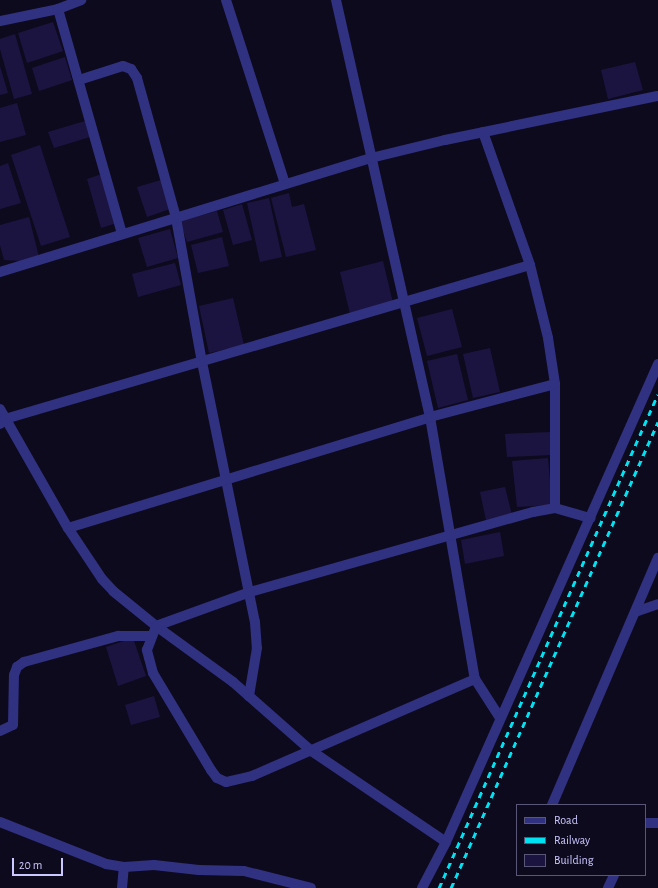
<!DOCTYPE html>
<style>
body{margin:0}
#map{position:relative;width:658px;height:888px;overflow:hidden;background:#0d0a1e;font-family:"Alegreya Sans",sans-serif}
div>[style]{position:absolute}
.building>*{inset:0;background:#1c1440}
.minor>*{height:10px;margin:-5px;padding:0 5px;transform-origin:5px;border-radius:5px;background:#313181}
.tertiary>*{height:10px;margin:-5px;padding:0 5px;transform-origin:5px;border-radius:5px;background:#313181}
.rail>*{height:3px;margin-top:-1.5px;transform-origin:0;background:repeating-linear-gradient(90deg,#00e2f2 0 6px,transparent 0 11px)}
span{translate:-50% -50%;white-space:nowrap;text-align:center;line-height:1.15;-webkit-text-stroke:3.5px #0d0a1e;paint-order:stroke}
.legend{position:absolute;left:516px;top:804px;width:130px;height:72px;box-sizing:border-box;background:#0d0a1e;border:1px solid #595678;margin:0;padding:5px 7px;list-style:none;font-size:12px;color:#cbc7ff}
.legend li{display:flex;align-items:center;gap:8px;height:20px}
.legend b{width:20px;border:1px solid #595678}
.scale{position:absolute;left:12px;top:858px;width:51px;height:18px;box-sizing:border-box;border:2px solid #cbc7ff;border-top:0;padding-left:5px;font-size:12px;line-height:14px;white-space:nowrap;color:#cbc7ff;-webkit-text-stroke:3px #0d0a1e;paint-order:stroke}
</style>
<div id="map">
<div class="building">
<i style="clip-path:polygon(53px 22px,63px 51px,27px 63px,18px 33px)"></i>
<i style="clip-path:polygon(15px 34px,32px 94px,14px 99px,0 49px,0 39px)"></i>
<i style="clip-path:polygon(65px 57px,72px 80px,39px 91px,32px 68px)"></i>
<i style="clip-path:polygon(635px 62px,643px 90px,608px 99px,601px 70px)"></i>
<i style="clip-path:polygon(0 66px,8px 93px,0 95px)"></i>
<i style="clip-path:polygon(17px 103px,26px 135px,0 142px,0 108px)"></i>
<i style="clip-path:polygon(85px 121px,90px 137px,54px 148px,48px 132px)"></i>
<i style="clip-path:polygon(40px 145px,70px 237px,41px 246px,11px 155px)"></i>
<i style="clip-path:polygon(8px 163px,21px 203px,0 209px,0 166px)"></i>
<i style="clip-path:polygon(102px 174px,117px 223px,101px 228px,87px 179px)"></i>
<i style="clip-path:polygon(161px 180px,170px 209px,147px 217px,137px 187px)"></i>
<i style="clip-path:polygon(289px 193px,292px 207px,304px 204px,316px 250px,286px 257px,271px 198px)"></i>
<i style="clip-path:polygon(269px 198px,282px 257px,260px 262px,247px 203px)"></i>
<i style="clip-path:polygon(242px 204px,252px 240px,233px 245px,223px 210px)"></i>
<i style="clip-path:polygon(217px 211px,223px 232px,187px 242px,180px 221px)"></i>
<i style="clip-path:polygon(29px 217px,39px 257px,21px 261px,4px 260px,0 245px,0 225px)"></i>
<i style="clip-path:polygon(170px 229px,178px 258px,147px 267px,138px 238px)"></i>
<i style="clip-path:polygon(222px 237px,229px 266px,198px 273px,191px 245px)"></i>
<i style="clip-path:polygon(383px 261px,393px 303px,350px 314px,340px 272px)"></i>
<i style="clip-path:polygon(175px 263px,181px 285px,138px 297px,132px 274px)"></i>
<i style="clip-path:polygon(233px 298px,244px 345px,209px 353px,199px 306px)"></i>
<i style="clip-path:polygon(452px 309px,462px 347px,427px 356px,417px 318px)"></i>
<i style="clip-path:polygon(490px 348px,500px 392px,473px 398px,463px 354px)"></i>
<i style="clip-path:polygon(457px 354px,468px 400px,438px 408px,427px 361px)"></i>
<i style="clip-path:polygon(551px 432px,552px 455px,507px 457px,505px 434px)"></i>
<i style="clip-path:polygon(548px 458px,552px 505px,517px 507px,512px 461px)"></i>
<i style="clip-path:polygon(505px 487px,512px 515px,486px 520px,480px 492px)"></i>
<i style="clip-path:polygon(500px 532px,504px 556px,465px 564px,461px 540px)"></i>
<i style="clip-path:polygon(133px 638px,146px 676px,118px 686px,106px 647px)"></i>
<i style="clip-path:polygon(154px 696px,160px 717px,131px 725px,125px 705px)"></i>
</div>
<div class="minor">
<i style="left:226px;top:0;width:193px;rotate:72.2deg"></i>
<i style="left:336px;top:0;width:427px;rotate:77.3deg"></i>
<i style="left:430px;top:417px;width:266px;rotate:80.3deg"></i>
<i style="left:475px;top:679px;width:46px;rotate:57.3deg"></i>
<i style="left:58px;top:9px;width:234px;rotate:74.1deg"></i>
<i style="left:0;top:21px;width:59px;rotate:-11.7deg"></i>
<i style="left:58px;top:9px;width:25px;rotate:-21deg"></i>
<i style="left:79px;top:80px;width:46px;rotate:-17.7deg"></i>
<i style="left:123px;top:66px;width:9px;rotate:21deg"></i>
<i style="left:131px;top:69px;width:11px;rotate:56deg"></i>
<i style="left:137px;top:78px;width:145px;rotate:74.4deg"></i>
<i style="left:176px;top:218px;width:146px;rotate:79.8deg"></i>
<i style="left:202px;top:362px;width:265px;rotate:78.5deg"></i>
<i style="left:255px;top:622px;width:26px;rotate:86deg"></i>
<i style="left:257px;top:648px;width:49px;rotate:99.5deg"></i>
<i style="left:483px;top:132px;width:141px;rotate:70.5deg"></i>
<i style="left:530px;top:265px;width:75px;rotate:76.1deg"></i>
<i style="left:548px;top:338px;width:47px;rotate:81.3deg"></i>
<i style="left:555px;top:384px;width:124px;rotate:90deg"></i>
<i style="left:0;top:272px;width:388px;rotate:-17.1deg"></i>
<i style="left:371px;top:158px;width:76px;rotate:-13.7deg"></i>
<i style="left:445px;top:140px;width:217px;rotate:-11.7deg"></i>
<i style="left:0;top:409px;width:137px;rotate:60.3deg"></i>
<i style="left:68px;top:528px;width:61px;rotate:56.3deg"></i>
<i style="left:102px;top:579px;width:16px;rotate:47deg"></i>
<i style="left:113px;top:591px;width:55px;rotate:39.1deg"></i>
<i style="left:156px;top:626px;width:95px;rotate:36deg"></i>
<i style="left:233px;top:682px;width:103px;rotate:41.4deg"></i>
<i style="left:310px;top:750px;width:164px;rotate:34.1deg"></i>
<i style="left:0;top:424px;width:7px;rotate:-45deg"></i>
<i style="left:5px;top:419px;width:547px;rotate:-16.35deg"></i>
<i style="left:68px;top:528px;width:379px;rotate:-17deg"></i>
<i style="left:430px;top:417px;width:129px;rotate:-14.8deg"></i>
<i style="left:635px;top:612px;width:24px;rotate:-19deg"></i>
<i style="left:475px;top:679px;width:243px;rotate:156.5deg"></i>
<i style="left:252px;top:776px;width:27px;rotate:167deg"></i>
<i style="left:226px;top:782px;width:10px;rotate:-156deg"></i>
<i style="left:217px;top:778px;width:10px;rotate:-127deg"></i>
<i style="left:211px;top:770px;width:113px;rotate:-120.9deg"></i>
<i style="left:153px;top:673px;width:24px;rotate:-105deg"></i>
<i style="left:147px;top:650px;width:26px;rotate:-69deg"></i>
<i style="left:156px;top:626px;width:100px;rotate:-19.9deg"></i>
<i style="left:250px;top:592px;width:294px;rotate:-15.8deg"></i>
<i style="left:533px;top:512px;width:22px;rotate:-10deg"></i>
<i style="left:555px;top:508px;width:37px;rotate:16deg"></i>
<i style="left:0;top:731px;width:14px;rotate:-25deg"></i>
<i style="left:13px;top:725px;width:50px;rotate:-88.9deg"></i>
<i style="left:14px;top:675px;width:9px;rotate:-69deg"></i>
<i style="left:17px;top:667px;width:9px;rotate:-36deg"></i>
<i style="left:24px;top:662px;width:98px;rotate:-15.5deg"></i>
<i style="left:118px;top:636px;width:34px"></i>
<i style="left:552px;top:805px;width:269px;rotate:-66.8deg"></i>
<i style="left:0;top:822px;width:114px;rotate:21.6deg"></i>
<i style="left:106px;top:864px;width:18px;rotate:9deg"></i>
<i style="left:124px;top:867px;width:30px;rotate:-4deg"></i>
<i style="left:154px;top:865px;width:45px;rotate:6.3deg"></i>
<i style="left:199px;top:870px;width:45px;rotate:1.3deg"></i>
<i style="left:244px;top:871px;width:69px;rotate:14.2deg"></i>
<i style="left:645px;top:823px;width:13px"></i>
<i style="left:122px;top:888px;width:21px;rotate:-85deg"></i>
<i style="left:608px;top:888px;width:14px;rotate:-65deg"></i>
</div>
<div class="tertiary">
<i style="left:422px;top:888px;width:52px;rotate:-62.4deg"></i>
<i style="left:446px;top:842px;width:523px;rotate:-66.08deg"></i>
</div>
<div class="rail">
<i style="left:439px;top:888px;width:540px;rotate:-66.09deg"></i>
<i style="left:451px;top:888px;width:510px;rotate:-66.05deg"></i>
</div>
<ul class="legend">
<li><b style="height:5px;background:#313181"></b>Road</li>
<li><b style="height:5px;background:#00e2f2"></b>Railway</li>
<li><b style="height:11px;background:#1c1440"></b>Building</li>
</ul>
<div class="scale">20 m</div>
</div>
